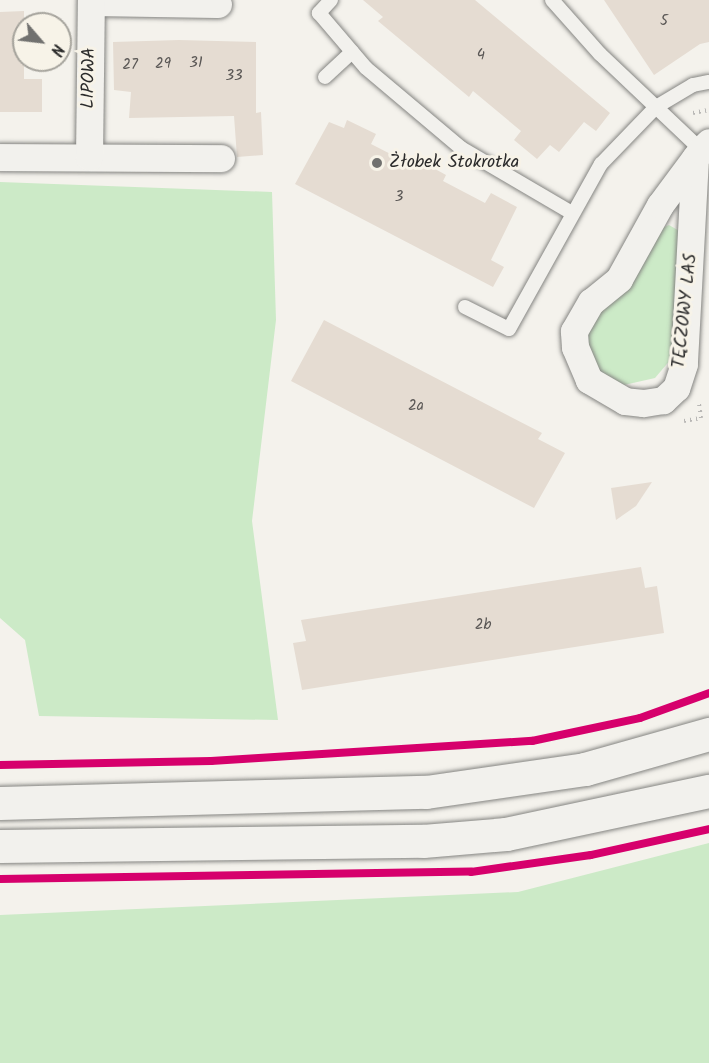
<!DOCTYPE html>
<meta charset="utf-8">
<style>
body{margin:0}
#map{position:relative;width:709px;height:1063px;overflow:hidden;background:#f4f2ec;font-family:Kalam,sans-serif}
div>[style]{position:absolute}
.green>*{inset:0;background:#cceac7}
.building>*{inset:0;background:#e5dcd2}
.path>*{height:4px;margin-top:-2px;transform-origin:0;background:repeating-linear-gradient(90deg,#b8b7b5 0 1.5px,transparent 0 6px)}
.roads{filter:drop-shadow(0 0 2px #858582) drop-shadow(0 0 2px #858582)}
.service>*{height:14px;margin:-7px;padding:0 7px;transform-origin:7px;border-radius:7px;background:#f2f1ed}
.minor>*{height:27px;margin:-13.5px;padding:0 13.5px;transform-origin:13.5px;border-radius:13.5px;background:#f2f1ed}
.secondary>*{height:33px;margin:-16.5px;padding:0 16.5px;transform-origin:16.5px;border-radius:16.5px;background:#f2f1ed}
.cycleway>*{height:8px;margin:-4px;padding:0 4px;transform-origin:4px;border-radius:4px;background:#d6006c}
.dots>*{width:16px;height:16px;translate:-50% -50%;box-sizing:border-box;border:3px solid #f7f3e8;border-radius:50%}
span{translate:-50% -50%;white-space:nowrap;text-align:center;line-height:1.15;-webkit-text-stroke:6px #f7f3e8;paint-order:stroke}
.number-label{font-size:15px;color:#5a5755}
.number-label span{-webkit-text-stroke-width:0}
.street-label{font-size:18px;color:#2b2b2b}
.poi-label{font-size:18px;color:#2b2b2b}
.left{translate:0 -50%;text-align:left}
.north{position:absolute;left:12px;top:12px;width:60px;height:60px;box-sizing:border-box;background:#f7f3e8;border:2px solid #a5a39c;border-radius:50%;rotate:118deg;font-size:16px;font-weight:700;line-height:24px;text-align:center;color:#2b2b2b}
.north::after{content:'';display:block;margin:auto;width:21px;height:27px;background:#71716f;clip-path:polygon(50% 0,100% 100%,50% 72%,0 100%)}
</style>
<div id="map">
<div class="green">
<i style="clip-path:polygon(0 182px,272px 192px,276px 320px,252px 521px,278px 720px,39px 716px,25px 640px,0 618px)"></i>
<i style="clip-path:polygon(669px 225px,681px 232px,672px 358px,655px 378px,624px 385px,600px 373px,586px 346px,588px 327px,662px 228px)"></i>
<i style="clip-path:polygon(709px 843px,709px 1063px,0 1063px,0 915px,518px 892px)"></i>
</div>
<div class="building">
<i style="clip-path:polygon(363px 0,475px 0,610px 113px,596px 131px,584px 122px,559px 152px,550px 145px,537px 159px,514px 140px,521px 131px,473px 91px,469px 97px,378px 21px,383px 17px)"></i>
<i style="clip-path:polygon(604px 0,709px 0,709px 42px,700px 44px,654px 75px)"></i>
<i style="clip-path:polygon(24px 11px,24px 79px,42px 79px,42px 112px,0 112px,0 12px)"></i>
<i style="clip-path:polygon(179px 40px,256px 42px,256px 113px,261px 112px,263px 155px,237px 157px,234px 116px,129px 118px,131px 92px,114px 90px,113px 42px)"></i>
<i style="clip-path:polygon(347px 120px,376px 134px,371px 144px,414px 166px,417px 159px,446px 175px,443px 181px,485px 203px,491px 193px,517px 207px,491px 260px,504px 267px,493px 287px,295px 184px,329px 122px,344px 128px)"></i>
<i style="clip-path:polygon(324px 320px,542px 433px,538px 439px,565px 453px,534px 508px,291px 381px)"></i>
<i style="clip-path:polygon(652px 482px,636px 506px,616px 520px,611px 488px)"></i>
<i style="clip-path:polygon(641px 567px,645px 588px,657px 586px,664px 633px,302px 690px,293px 643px,306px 641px,301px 620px)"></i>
</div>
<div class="path">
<i style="left:693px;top:113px;width:16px;rotate:-11deg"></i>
<i style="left:684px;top:421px;width:17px;rotate:-10deg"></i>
<i style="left:701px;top:418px;width:14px;rotate:-98deg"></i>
</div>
<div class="roads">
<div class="service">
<i style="left:331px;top:0;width:18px;rotate:133deg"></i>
<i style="left:319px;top:13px;width:72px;rotate:49.5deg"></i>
<i style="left:366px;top:68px;width:124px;rotate:40.1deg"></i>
<i style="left:461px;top:148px;width:129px;rotate:30.4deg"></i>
<i style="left:552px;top:0;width:72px;rotate:48.4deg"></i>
<i style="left:600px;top:54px;width:139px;rotate:43.5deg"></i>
<i style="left:325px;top:77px;width:37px;rotate:-43deg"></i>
<i style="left:465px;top:307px;width:49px;rotate:26.6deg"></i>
<i style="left:509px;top:329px;width:189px;rotate:-60.9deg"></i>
<i style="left:601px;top:164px;width:79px;rotate:-46deg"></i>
<i style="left:656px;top:107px;width:43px;rotate:-30.7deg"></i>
<i style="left:693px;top:85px;width:16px;rotate:-11deg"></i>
</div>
<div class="minor">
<i style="left:91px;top:2px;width:127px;rotate:0.9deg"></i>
<i style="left:0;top:157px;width:221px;rotate:0.3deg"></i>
<i style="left:89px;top:157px;width:157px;rotate:-89.3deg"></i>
<i style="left:695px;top:158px;width:206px;rotate:93.1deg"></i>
<i style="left:684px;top:364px;width:25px;rotate:108deg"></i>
<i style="left:676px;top:388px;width:18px;rotate:137deg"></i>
<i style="left:663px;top:400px;width:20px;rotate:171deg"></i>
<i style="left:643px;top:403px;width:18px;rotate:-174deg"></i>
<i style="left:625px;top:401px;width:42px;rotate:-149.7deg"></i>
<i style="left:589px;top:380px;width:36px;rotate:-113deg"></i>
<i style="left:575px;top:347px;width:16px;rotate:-94deg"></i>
<i style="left:574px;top:331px;width:34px;rotate:-60deg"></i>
<i style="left:591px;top:302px;width:36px;rotate:-39deg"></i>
<i style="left:619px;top:279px;width:85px;rotate:-61deg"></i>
<i style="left:660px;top:205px;width:69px;rotate:-53.3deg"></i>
<i style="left:701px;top:150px;width:11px;rotate:-45deg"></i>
</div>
<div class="secondary">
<i style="left:0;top:803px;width:426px;rotate:-1.5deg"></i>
<i style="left:426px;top:792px;width:161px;rotate:-8.2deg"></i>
<i style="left:585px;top:769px;width:129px;rotate:-15.8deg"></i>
<i style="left:0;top:846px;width:423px;rotate:-0.7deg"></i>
<i style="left:423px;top:841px;width:83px;rotate:-4.8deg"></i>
<i style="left:506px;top:834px;width:208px;rotate:-12deg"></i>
</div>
</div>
<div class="cycleway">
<i style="left:0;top:765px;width:211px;rotate:-1.1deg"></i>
<i style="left:211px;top:761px;width:322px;rotate:-3.6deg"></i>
<i style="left:532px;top:741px;width:110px;rotate:-12deg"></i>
<i style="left:640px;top:718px;width:73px;rotate:-19.9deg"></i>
<i style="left:0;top:879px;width:471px;rotate:-0.9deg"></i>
<i style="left:471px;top:872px;width:121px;rotate:-8.1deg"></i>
<i style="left:591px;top:855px;width:121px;rotate:-12.4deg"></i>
</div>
<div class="dots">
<i style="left:377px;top:163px;background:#71716f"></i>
</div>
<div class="number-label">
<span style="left:664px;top:22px">5</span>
<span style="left:481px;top:56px">4</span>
<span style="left:196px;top:64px">31</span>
<span style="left:163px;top:65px">29</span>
<span style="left:130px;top:66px">27</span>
<span style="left:234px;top:77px">33</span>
<span style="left:399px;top:198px">3</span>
<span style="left:416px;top:407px">2a</span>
<span style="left:483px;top:626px">2b</span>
</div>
<div class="street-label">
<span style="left:90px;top:78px;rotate:-89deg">LIPOWA</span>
<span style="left:686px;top:311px;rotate:-84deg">TĘCZOWY LAS</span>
</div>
<div class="poi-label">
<span class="left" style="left:389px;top:163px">Żłobek Stokrotka</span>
</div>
<div class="north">N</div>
</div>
